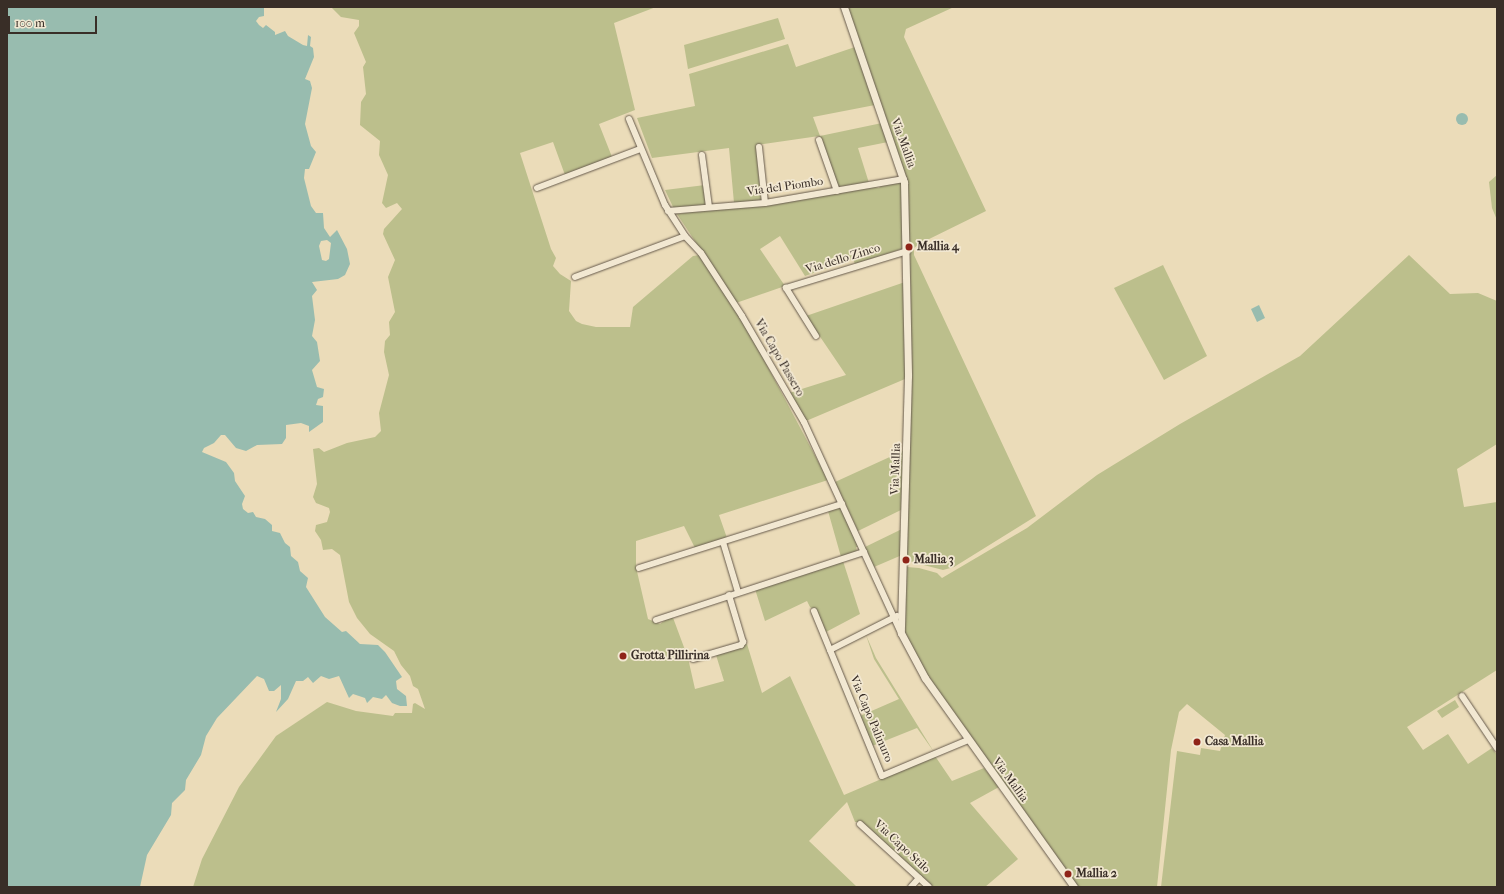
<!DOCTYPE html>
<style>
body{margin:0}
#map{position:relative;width:1504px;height:894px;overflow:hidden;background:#ebdcb9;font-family:"IM FELL French Canon",serif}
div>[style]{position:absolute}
.green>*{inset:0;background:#bcbf8c}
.water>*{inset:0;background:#98bcaf}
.round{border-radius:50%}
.roads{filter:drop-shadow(0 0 1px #665a4c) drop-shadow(0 0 1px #665a4c)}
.minor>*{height:6px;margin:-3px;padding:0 3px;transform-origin:3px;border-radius:3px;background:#f2e8d2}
.tertiary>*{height:7px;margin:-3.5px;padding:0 3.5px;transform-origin:3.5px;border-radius:3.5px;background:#f2e8d2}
.dots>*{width:11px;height:11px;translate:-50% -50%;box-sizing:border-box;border:2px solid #f2e8d2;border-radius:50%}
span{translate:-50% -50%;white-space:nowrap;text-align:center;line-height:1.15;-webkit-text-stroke:3.5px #f2e8d2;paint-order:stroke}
.street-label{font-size:12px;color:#392e27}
.poi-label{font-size:12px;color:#392e27;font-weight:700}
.left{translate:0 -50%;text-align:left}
.frame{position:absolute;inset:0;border:8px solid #392e27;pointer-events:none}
.scale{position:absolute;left:8px;top:16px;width:89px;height:18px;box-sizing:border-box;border:2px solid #392e27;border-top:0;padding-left:5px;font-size:12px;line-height:14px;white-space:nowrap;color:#392e27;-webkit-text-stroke:3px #f2e8d2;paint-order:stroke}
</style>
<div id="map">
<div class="green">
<i style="clip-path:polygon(331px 7px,656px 7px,614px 23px,635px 110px,599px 124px,612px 157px,565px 175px,553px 142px,520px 153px,551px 249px,556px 258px,553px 266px,560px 274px,571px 281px,569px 311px,576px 321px,582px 324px,596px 327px,630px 327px,633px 307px,693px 256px,700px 255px,753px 339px,828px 480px,719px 515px,727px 538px,695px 548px,684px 526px,636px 541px,636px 567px,648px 619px,660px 624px,672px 615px,688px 658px,695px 689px,724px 681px,716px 655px,747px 644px,762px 693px,790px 676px,844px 795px,935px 756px,952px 781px,984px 768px,999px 787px,970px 803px,1018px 859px,985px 887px,932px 887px,862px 822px,855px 822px,847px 802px,809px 841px,857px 887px,193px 887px,202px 859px,239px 787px,276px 736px,327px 702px,356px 711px,393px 716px,395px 713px,412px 713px,413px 704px,415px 703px,425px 709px,418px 689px,413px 686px,410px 676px,401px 665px,394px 651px,370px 634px,357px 618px,349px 602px,340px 555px,332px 549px,323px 550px,321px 540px,315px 531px,316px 525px,327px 522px,330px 512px,329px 508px,316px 503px,313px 497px,317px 484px,313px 449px,319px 448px,324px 452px,347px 443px,375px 437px,381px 431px,379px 413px,389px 375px,384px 352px,385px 341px,390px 335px,389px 322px,395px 312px,388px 277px,395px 260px,383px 234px,384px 229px,402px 209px,397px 203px,386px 208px,382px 203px,388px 175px,379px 155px,380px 141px,360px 125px,361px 102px,366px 94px,363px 67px,366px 62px,354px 33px,359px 26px,359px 20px,341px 17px)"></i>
<i style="clip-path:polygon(847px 7px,954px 7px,906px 29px,904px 37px,986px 211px,919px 244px,914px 248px,914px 255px,1036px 516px,954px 567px,943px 570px,912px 562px,906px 557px,911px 375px,910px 246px,906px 178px)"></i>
<i style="clip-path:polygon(778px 18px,785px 39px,688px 69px,684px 45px)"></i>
<i style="clip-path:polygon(788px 44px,796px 67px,855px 47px,875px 105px,813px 117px,820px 136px,882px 123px,888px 142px,858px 148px,869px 183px,837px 187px,819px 136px,756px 145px,761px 200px,734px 203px,729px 148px,652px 158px,637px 118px,695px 106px,689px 74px)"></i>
<i style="clip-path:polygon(1497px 175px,1497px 220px,1492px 208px,1489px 182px)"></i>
<i style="clip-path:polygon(901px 182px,905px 248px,855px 264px,853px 259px,805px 276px,780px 236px,760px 249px,785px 286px,736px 303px,677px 214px,874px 187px,879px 188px,881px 185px)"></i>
<i style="clip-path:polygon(705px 185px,707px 205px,674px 209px,665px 190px)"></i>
<i style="clip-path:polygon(1409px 255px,1450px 294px,1478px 293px,1497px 301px,1497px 444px,1457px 469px,1464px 507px,1497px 502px,1497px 670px,1407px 727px,1423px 750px,1448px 734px,1468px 764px,1492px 748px,1497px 755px,1497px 887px,1161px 887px,1177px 751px,1200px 755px,1201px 748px,1220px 751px,1225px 735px,1187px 704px,1179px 712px,1171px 750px,1157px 887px,1077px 887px,922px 668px,908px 642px,905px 632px,907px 567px,919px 568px,937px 573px,942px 578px,1027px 528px,1097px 475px,1180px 424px,1300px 356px)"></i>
<i style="clip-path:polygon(1163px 265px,1207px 356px,1164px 380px,1114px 288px)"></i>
<i style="clip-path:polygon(905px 282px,905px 379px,806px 421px,789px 393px,846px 375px,806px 316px)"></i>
<i style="clip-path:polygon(905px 450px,903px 509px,858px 531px,835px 482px)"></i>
<i style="clip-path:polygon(841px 508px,858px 547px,856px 547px,857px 551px,841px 557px,828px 511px)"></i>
<i style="clip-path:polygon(902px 529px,902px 555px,874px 567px,865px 547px)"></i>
<i style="clip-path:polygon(843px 561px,860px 614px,826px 632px,817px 611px,810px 607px,807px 601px,765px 621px,755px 589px)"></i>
<i style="clip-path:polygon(866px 635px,876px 658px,934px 752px,917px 728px,872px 746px,860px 716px,899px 699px,874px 659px)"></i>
<i style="clip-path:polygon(1455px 700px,1459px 707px,1442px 718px,1437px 711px)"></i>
</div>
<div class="water">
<i style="clip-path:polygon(evenodd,7px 7px,264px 7px,264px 16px,259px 17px,256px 21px,259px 25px,263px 28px,266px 25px,275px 32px,275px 35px,285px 31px,288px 36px,303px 45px,307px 46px,308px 35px,311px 37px,310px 46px,313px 48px,314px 57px,305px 79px,310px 81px,312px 88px,305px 124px,311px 146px,316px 152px,309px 169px,305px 169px,304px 178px,311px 206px,316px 213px,323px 213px,324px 228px,330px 237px,337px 230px,347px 249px,350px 264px,345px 275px,338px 279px,312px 282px,317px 290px,312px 296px,315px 320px,312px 336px,317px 342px,320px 361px,312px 370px,317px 387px,324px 389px,323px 397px,318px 399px,316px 405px,323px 406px,323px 422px,309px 432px,309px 426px,301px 423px,286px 425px,286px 438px,282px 444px,257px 445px,246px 451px,236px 448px,225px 435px,221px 435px,214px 443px,204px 448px,202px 452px,226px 462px,234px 473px,235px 481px,245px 496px,242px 504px,243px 509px,248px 513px,253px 512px,256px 517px,265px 519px,272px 525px,272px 531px,280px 533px,285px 543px,290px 547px,291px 556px,298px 562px,300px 571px,308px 578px,306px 587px,325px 617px,342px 632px,346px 631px,360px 644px,378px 645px,385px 652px,402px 677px,396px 681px,397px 689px,406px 696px,407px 706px,400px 706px,392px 703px,386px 695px,382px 699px,373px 697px,367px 703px,365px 698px,353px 694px,349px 698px,339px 676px,329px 679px,321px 676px,313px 683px,308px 677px,303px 681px,296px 681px,288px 699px,276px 712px,281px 699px,281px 685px,274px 691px,269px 691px,264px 679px,257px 676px,217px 718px,206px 736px,201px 755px,186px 780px,185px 790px,172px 803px,171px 815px,147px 855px,140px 887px,7px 887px,7px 7px,327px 240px,331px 243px,329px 259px,326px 261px,322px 260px,319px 246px,321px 241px,327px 240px)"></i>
<i class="round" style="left:1456px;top:113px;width:12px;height:12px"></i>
<i style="clip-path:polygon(1259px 305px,1265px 318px,1257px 322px,1251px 309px)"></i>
</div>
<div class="roads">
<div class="minor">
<i style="left:629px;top:119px;width:93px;rotate:67.3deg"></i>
<i style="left:665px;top:205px;width:37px;rotate:57deg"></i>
<i style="left:685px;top:236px;width:23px;rotate:47deg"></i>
<i style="left:701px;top:253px;width:75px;rotate:56.9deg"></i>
<i style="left:742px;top:316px;width:123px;rotate:59.7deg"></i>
<i style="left:804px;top:422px;width:232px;rotate:65.3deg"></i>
<i style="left:819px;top:140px;width:54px;rotate:70.6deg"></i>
<i style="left:759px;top:147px;width:56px;rotate:83.9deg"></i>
<i style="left:702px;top:155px;width:52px;rotate:82.3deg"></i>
<i style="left:537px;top:188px;width:110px;rotate:-20.7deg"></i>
<i style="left:668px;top:211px;width:97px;rotate:-4.7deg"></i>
<i style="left:765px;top:203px;width:141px;rotate:-9.8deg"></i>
<i style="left:575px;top:277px;width:117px;rotate:-20.4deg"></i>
<i style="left:816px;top:336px;width:57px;rotate:-122deg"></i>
<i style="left:786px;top:288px;width:127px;rotate:-16.9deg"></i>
<i style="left:723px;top:542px;width:52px;rotate:73.3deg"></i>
<i style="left:639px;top:568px;width:213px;rotate:-17.5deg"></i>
<i style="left:814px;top:611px;width:42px;rotate:67.7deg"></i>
<i style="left:897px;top:616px;width:75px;rotate:153.1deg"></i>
<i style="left:830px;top:650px;width:136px;rotate:67.6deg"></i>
<i style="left:882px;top:776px;width:93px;rotate:-22.7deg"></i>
<i style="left:656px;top:620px;width:219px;rotate:-18.1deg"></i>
<i style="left:693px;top:659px;width:50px;rotate:-16.3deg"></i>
<i style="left:741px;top:645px;width:4px;rotate:-56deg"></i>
<i style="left:743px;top:642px;width:49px;rotate:-106.6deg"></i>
<i style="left:1462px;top:696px;width:63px;rotate:56.1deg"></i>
<i style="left:860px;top:824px;width:93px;rotate:42.4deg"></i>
<i style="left:911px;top:887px;width:12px;rotate:-48deg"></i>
</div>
<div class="tertiary">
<i style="left:844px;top:7px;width:185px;rotate:71.1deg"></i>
<i style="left:904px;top:182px;width:194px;rotate:88.8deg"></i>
<i style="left:908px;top:376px;width:257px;rotate:91.6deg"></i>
<i style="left:901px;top:633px;width:51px;rotate:61.9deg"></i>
<i style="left:925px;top:678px;width:257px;rotate:54.5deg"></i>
</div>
</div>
<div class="dots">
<i style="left:909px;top:247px;background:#8f2418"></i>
<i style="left:906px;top:560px;background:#8f2418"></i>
<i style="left:623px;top:656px;background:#8f2418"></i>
<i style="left:1197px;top:742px;background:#8f2418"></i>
<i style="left:1068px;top:874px;background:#8f2418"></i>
</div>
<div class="street-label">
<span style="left:903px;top:143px;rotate:70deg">Via Mallia</span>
<span style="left:785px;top:187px;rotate:-8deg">Via del Piombo</span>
<span style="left:843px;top:259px;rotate:-17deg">Via dello Zinco</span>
<span style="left:779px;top:358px;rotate:60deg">Via Capo Passero</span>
<span style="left:896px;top:469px;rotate:-88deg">Via Mallia</span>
<span style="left:871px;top:719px;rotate:67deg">Via Capo Palinuro</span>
<span style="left:1010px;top:780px;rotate:54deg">Via Mallia</span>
<span style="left:902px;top:847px;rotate:43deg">Via Capo Stilo</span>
</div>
<div class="poi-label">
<span class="left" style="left:917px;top:247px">Mallia 4</span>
<span class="left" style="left:914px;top:560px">Mallia 3</span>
<span class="left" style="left:631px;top:656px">Grotta Pillirina</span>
<span class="left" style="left:1205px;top:742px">Casa Mallia</span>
<span class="left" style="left:1076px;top:874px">Mallia 2</span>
</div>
<div class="frame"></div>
<div class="scale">100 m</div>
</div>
